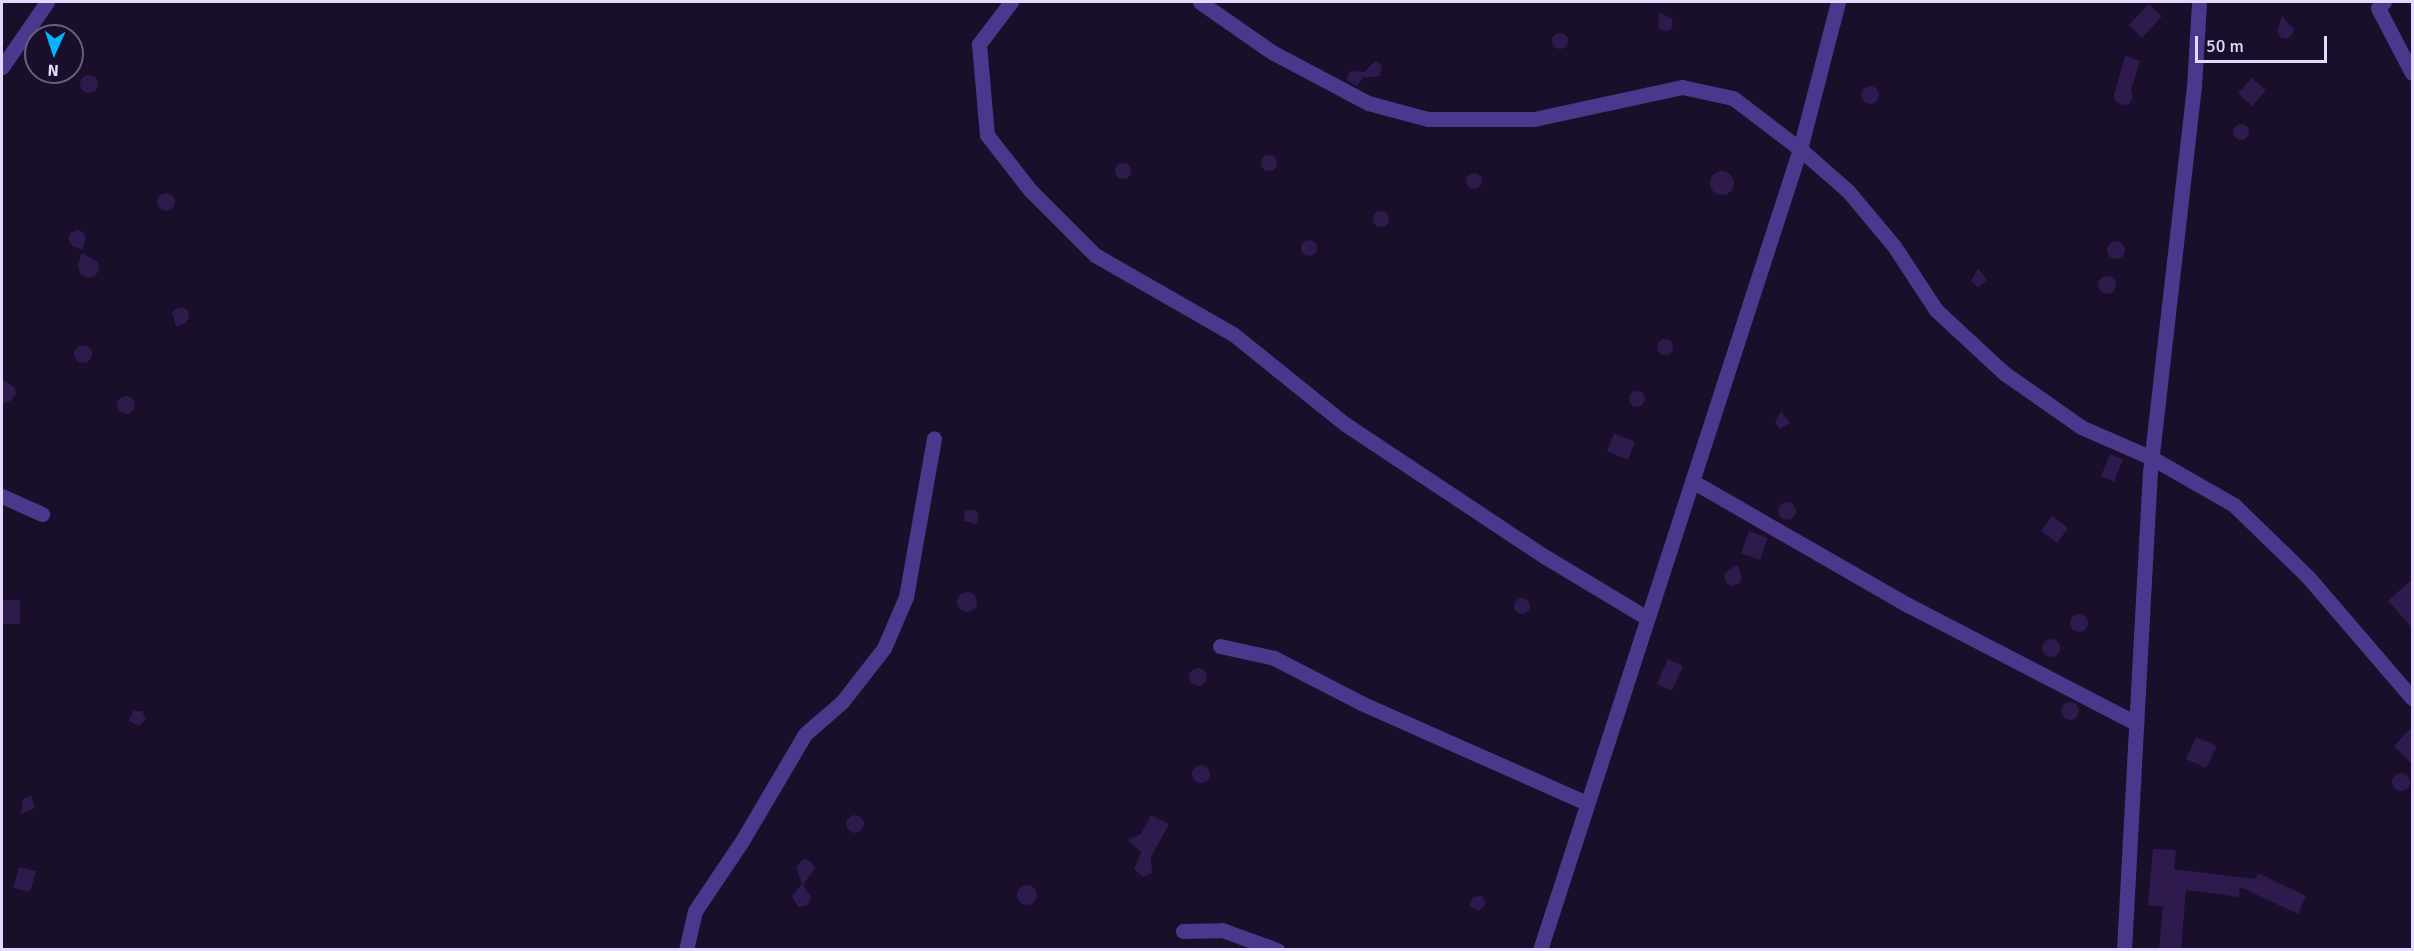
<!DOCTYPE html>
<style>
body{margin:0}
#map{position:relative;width:2414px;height:951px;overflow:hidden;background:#190f2a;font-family:Signika,sans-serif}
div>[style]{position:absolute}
.building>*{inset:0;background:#2e1a4c}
.round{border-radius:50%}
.minor>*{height:15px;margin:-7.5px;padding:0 7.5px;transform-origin:7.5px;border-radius:7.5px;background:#4b378c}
span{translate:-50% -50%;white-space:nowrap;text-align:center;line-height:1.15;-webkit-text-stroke:4.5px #190f2a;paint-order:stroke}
.frame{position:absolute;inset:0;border:3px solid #e4d8ff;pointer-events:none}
.north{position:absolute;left:24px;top:24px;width:60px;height:60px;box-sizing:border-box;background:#190f2a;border:2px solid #6a5f7f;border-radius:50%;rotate:183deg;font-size:16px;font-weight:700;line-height:24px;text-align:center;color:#e4d8ff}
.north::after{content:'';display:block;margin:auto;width:21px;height:27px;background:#04b4ff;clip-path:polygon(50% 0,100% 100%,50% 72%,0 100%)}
.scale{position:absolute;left:2195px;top:36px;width:132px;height:27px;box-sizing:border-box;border:3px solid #e4d8ff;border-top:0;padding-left:8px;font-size:18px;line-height:21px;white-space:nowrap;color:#e4d8ff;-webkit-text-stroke:4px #190f2a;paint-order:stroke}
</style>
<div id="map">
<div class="building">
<i style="clip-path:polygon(2149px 4px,2162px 16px,2142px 38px,2129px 25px)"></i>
<i style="clip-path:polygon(1659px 12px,1672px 19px,1673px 25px,1670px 30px,1664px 31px,1658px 28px)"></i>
<i style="clip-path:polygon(2282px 16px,2294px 29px,2292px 35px,2286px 39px,2280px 37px,2277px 31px)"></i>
<i class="round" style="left:1552px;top:33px;width:16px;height:16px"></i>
<i style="clip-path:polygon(2125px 56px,2140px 61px,2131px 90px,2133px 98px,2129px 104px,2122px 105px,2116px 102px,2114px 95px)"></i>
<i style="clip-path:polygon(1375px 61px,1382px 65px,1380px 76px,1363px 78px,1357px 86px,1346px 80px,1350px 71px,1364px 72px)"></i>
<i class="round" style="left:80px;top:75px;width:18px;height:18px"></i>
<i style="clip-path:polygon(2252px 78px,2266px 90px,2252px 106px,2238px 93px)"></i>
<i class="round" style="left:1861px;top:86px;width:18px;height:18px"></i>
<i class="round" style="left:2233px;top:124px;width:16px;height:16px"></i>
<i class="round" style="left:1261px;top:155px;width:16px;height:16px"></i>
<i class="round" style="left:1115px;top:163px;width:16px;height:16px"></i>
<i class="round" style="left:1710px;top:171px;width:24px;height:24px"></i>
<i class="round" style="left:1466px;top:173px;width:16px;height:16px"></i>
<i class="round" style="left:157px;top:193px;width:18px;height:18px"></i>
<i class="round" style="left:1373px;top:211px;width:16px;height:16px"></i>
<i style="clip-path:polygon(77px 230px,83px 232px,86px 237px,82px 250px,72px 246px,68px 239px,71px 233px)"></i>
<i class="round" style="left:1301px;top:240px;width:16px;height:16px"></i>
<i class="round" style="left:2107px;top:241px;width:18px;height:18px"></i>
<i style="clip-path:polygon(82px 253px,98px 262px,99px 270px,95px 276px,88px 278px,80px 274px,78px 265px)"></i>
<i style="clip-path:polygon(1978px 268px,1987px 280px,1978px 287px,1971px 281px)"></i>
<i class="round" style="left:2098px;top:276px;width:18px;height:18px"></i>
<i style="clip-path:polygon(183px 307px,188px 311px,189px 317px,186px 323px,176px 327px,172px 312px,177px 308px)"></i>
<i class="round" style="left:1657px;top:339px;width:16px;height:16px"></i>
<i class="round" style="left:74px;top:345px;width:18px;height:18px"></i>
<i style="clip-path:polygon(2px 379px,15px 388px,16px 394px,12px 400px,2px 404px)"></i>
<i class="round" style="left:1629px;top:391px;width:16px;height:16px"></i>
<i class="round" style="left:117px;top:396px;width:18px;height:18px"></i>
<i style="clip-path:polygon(1781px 411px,1790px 423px,1780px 429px,1775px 423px)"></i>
<i style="clip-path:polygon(1614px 433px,1635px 442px,1628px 460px,1607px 451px)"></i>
<i style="clip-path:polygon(2110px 454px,2123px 459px,2114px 482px,2101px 476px)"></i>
<i class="round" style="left:1778px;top:502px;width:18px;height:18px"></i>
<i style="clip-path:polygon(976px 510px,979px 517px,976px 524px,964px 521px,965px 511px)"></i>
<i style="clip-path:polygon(2052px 516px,2068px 528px,2057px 543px,2041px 531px)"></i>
<i style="clip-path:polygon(1749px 531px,1768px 538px,1760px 560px,1741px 553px)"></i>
<i style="clip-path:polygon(1738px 565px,1742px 579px,1739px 584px,1732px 586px,1726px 583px,1724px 576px,1728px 570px)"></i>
<i style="clip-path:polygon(2412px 579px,2412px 628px,2388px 601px)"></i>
<i class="round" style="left:957px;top:592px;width:20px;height:20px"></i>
<i class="round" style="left:1514px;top:598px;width:16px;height:16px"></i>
<i style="clip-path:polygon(2px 600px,20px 600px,20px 624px,2px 624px)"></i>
<i class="round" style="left:2070px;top:614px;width:18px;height:18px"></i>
<i class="round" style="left:2042px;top:639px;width:18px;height:18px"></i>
<i style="clip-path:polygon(1668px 659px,1683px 666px,1672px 691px,1657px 684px)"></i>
<i class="round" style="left:1189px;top:668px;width:18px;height:18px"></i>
<i class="round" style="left:2061px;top:702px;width:18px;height:18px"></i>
<i style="clip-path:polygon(133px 711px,142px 711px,146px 719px,139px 726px,129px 721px)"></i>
<i style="clip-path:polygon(2412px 727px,2412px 764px,2394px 746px)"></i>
<i style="clip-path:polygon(2196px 737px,2217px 746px,2206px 768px,2186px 759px)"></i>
<i class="round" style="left:1192px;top:765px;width:18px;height:18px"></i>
<i class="round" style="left:2392px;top:773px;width:18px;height:18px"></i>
<i style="clip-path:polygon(31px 795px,35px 808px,21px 814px,23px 799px)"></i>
<i class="round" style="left:846px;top:815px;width:18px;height:18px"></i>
<i style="clip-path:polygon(1151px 815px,1169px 824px,1151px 857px,1152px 873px,1143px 877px,1134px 869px,1141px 852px,1128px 840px,1141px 834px)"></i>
<i style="clip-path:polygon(2153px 849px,2176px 850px,2174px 869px,2255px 879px,2258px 873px,2306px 896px,2298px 914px,2240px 887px,2239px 897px,2186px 890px,2181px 950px,2159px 950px,2163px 907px,2148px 905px)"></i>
<i style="clip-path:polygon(804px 859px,811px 862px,815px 868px,803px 885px,811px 897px,807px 906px,798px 907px,792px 896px,802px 884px,796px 867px)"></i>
<i style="clip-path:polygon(19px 867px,36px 871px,30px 892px,13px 888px)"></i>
<i class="round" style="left:1017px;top:885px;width:20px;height:20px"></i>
<i style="clip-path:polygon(1482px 896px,1486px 904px,1479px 911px,1469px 906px,1473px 897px)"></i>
</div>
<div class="minor">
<i style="left:1011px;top:2px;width:53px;rotate:127.3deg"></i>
<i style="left:979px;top:44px;width:91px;rotate:85deg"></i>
<i style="left:987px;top:135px;width:70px;rotate:52deg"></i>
<i style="left:1030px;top:190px;width:92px;rotate:45deg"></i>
<i style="left:1095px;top:255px;width:159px;rotate:29.8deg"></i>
<i style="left:1233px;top:334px;width:144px;rotate:38.8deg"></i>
<i style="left:1345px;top:424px;width:239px;rotate:33.6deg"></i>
<i style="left:1544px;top:556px;width:120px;rotate:31deg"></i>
<i style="left:1200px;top:2px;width:88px;rotate:34.8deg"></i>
<i style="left:1272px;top:52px;width:109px;rotate:28deg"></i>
<i style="left:1368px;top:103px;width:62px;rotate:14.9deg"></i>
<i style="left:1428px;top:119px;width:106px"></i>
<i style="left:1534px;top:119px;width:151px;rotate:-12.2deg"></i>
<i style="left:1682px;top:87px;width:52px;rotate:12.2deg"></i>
<i style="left:1733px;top:98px;width:84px;rotate:37.3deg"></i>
<i style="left:1800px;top:149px;width:64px;rotate:41.2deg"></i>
<i style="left:1848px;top:191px;width:72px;rotate:50.1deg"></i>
<i style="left:1894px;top:246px;width:77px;rotate:56.7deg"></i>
<i style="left:1936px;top:310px;width:93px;rotate:42.8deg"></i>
<i style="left:2004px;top:373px;width:94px;rotate:35deg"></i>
<i style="left:2081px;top:427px;width:77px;rotate:23.6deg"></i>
<i style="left:2152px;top:458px;width:95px;rotate:29.8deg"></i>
<i style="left:2234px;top:505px;width:103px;rotate:44.2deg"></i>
<i style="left:2308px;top:577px;width:160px;rotate:49.3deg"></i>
<i style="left:2384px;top:2px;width:8px;rotate:135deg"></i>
<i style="left:2378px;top:8px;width:73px;rotate:62.4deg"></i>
<i style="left:2px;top:67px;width:79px;rotate:-55.3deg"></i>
<i style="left:1692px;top:481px;width:249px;rotate:29.9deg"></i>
<i style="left:1908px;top:605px;width:257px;rotate:27.4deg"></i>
<i style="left:2px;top:496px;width:44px;rotate:24.2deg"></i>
<i style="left:1220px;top:646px;width:55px;rotate:12.5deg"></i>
<i style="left:1274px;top:658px;width:98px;rotate:27.3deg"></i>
<i style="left:1361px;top:703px;width:247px;rotate:23.9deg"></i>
<i style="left:1183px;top:931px;width:39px;rotate:-1deg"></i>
<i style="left:1222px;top:930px;width:59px;rotate:20deg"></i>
<i style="left:686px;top:950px;width:40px;rotate:-77deg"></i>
<i style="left:695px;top:911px;width:84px;rotate:-56.1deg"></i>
<i style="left:742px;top:841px;width:124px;rotate:-59.5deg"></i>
<i style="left:805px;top:734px;width:49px;rotate:-40.9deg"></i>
<i style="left:842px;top:702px;width:68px;rotate:-52.1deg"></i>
<i style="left:884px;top:648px;width:56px;rotate:-66.7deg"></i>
<i style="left:906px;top:597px;width:161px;rotate:-80deg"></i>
<i style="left:1540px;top:950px;width:842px;rotate:-72.02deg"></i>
<i style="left:1800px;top:149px;width:152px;rotate:-75.5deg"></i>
<i style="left:2124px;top:950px;width:479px;rotate:-86.9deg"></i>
<i style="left:2150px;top:472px;width:388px;rotate:-83.5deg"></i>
<i style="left:2194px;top:87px;width:85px;rotate:-86.6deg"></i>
</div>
<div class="frame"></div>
<div class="north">N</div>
<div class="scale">50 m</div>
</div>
